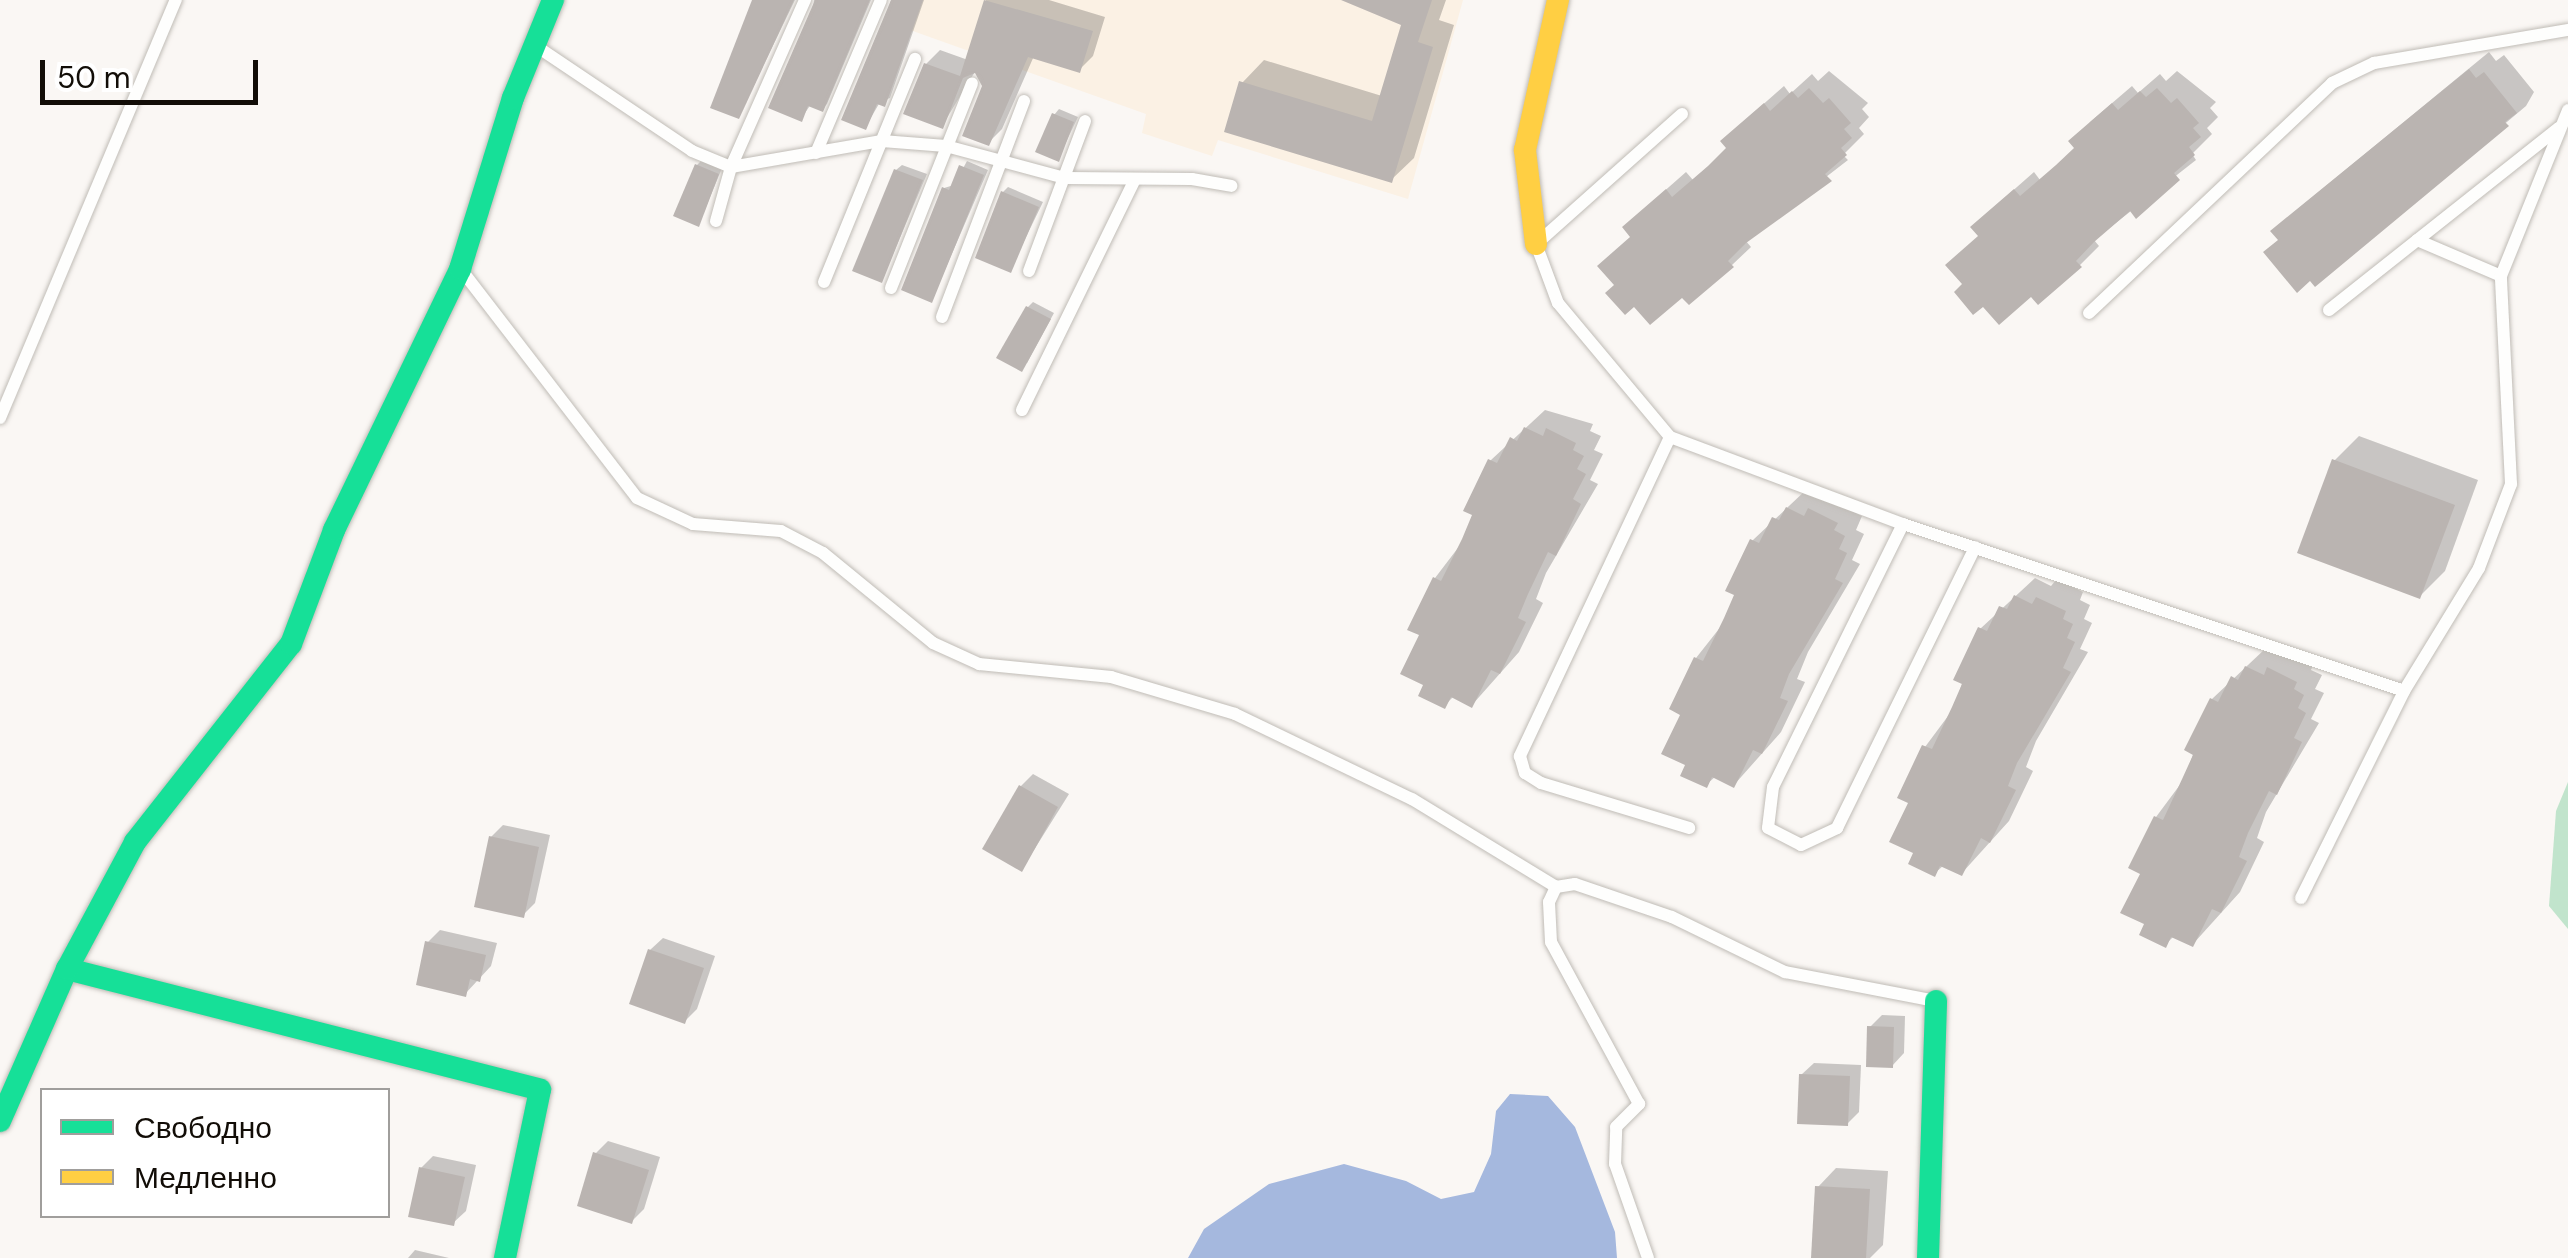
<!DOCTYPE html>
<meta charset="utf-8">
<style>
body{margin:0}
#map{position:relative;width:2568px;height:1258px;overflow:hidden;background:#faf7f4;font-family:"DM Sans",sans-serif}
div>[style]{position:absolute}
.built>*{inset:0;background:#fbf1e4}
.forest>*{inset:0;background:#c1e4cc}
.water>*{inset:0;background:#a5b8de}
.shadow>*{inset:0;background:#0003}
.building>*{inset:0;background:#bab4b1}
.roads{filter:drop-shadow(0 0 2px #c0bcb6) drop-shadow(0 0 2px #c0bcb6)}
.lane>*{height:12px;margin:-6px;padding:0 6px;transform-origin:6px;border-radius:6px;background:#fefefd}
.fast>*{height:22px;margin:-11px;padding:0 11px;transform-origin:11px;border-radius:11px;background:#16e098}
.slow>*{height:22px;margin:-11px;padding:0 11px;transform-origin:11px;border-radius:11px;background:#ffcf43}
span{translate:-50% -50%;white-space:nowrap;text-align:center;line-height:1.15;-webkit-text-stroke:8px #fff;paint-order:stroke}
.legend{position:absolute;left:40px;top:1088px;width:350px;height:130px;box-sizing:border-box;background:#fff;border:2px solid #a09e9c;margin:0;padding:12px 18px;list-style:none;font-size:30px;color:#120d07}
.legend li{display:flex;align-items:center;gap:20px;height:50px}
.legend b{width:50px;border:2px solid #a09e9c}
.scale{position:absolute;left:40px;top:60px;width:218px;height:45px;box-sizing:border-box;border:5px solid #120d07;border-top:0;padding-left:12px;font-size:30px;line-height:35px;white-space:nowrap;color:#120d07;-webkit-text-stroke:8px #fff;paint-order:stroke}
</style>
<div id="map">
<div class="built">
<i style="clip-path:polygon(923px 0,1463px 0,1408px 199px,1218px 140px,1212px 156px,1142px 133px,1146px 114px,910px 30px)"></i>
</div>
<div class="forest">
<i style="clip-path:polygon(2568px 782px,2568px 929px,2549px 906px,2556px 811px)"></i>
</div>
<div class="water">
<i style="clip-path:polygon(1510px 1094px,1548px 1096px,1575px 1127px,1615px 1232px,1617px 1258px,1188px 1258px,1204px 1229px,1269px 1184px,1344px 1164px,1406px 1181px,1441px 1199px,1474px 1192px,1491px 1154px,1496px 1111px)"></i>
</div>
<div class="shadow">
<i style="clip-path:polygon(755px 0,795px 0,739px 116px)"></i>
<i style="clip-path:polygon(814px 0,871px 0,827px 104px,822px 109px,811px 104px,801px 119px)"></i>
<i style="clip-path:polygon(891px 0,924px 0,890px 98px,880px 102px,865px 128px)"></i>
<i style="clip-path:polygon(986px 0,1049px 0,1105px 17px,1093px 56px,1079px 70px,1034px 56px,1002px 129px,988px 143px,984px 86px,976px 70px,942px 126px,926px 64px,940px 50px,968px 60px)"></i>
<i style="clip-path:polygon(1380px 0,1446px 0,1439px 20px,1454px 25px,1414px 158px,1391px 180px,1242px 83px,1264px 60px,1382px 96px,1404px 23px)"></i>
<i style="clip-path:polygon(2489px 52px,2496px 61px,2504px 55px,2534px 92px,2526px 106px,2315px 283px,2280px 239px,2293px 213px)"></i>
<i style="clip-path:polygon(1829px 71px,1868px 103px,1862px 109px,1869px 117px,1859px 128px,1864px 134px,1843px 155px,1848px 160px,1745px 240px,1751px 247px,1732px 265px,1617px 285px,1644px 209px,1686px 172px,1693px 180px,1729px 148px,1742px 123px,1784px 86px,1790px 94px,1812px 74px,1818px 81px)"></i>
<i style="clip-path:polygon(2177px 71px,2216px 102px,2210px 108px,2218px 117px,2207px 128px,2212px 134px,2192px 154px,2196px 160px,2094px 240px,2099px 246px,2080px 265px,2031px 294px,1965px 284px,1992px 209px,2034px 172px,2040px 180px,2077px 148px,2090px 122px,2132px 86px,2138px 93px,2160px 74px,2166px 81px)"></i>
<i style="clip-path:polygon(1059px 109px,1078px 117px,1058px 159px,1054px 115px)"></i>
<i style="clip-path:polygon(702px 160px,722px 168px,699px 224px,697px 165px)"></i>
<i style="clip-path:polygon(967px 161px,988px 170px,932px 300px,944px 188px,954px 185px)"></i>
<i style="clip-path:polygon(902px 165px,927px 174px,882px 280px,896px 170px)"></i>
<i style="clip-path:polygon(1008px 187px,1043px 202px,1010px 270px,1003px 192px)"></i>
<i style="clip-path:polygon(1033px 302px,1054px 313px,1027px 363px,1028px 307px)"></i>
<i style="clip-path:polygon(1545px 410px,1593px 424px,1590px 431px,1601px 436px,1594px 450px,1603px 454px,1590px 480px,1598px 484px,1546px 573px,1536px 599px,1543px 603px,1519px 652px,1472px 705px,1454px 696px,1444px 706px,1426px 684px,1422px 634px,1435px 578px,1464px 540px,1491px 460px)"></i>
<i style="clip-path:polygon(2359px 436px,2478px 480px,2445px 571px,2420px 596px,2334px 461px)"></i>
<i style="clip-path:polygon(1807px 489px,1862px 516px,1856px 530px,1864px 534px,1852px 560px,1860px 564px,1808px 652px,1797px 679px,1805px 682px,1781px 732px,1734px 785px,1716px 776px,1706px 785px,1688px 764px,1684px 714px,1696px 658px,1726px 620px,1753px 540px)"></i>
<i style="clip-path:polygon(2035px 578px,2051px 586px,2057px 579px,2083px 592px,2080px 600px,2090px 605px,2084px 619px,2092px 623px,2080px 649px,2088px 652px,2036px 741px,2026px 767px,2033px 771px,2009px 821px,1962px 873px,1944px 865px,1934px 874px,1916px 852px,1912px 802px,1925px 747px,1954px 708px,1980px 629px)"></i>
<i style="clip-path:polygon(2266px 648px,2314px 663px,2311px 670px,2322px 675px,2315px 689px,2324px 693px,2311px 719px,2319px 723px,2266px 812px,2257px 838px,2264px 842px,2240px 892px,2193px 944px,2175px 935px,2165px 945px,2147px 923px,2143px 873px,2156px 817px,2185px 778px,2212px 699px)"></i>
<i style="clip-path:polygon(1033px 774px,1069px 794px,1022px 869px,1021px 786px)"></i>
<i style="clip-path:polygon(503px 825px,550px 835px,535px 903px,523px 915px,491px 837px)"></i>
<i style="clip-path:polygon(440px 930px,497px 943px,491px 966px,465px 994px,428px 942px)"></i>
<i style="clip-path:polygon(663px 938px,715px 956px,697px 1009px,685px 1021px,650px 950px)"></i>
<i style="clip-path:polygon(1882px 1015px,1905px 1016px,1904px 1053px,1892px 1066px,1870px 1027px)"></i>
<i style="clip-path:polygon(1814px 1063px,1861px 1065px,1859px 1112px,1847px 1124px,1801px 1075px)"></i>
<i style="clip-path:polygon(608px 1141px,660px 1157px,644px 1209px,632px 1221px,596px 1153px)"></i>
<i style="clip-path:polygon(433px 1156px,476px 1165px,466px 1211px,453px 1223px,421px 1168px)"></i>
<i style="clip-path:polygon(1836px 1168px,1888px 1171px,1883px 1245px,1870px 1258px,1813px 1258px,1818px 1187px)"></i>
<i style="clip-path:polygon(415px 1250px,449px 1258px,408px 1258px)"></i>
</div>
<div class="building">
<i style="clip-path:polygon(752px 0,794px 0,739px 119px,710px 108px)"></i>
<i style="clip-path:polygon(815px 0,870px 0,823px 112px,808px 106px,802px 122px,768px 108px)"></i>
<i style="clip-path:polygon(891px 0,923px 0,885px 107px,877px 104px,866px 130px,841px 120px)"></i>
<i style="clip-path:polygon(984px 0,1093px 31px,1080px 73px,1028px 57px,989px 146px,962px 136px,982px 86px,975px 73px,963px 78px,943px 129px,903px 114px,924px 63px,960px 76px)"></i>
<i style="clip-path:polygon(1341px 0,1432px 0,1418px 42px,1433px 47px,1392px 183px,1224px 132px,1239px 81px,1372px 121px,1401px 25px)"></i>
<i style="clip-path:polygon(2469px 69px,2476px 78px,2484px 72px,2517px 113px,2505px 122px,2509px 126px,2315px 287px,2310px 281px,2297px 293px,2263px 252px,2278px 240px,2270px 231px)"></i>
<i style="clip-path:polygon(1809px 88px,1823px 103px,1829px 98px,1851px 123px,1844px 129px,1852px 138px,1841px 148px,1847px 155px,1825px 174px,1832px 181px,1746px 243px,1728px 261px,1734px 267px,1689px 305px,1682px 298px,1650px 325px,1634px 307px,1625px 315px,1605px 293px,1614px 285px,1597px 266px,1630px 237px,1622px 227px,1666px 189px,1672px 197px,1708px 166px,1726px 148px,1720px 141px,1764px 103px,1770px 111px,1792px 91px,1798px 98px)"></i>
<i style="clip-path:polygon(2157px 88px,2171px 103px,2177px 98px,2199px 123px,2193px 128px,2201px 137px,2189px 147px,2195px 155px,2174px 173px,2180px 180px,2136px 219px,2130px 211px,2094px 242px,2076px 261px,2082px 267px,2038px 305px,2031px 297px,1999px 325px,1983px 307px,1973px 315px,1954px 292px,1962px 284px,1945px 265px,1978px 236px,1970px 227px,2014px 189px,2020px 196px,2056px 165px,2074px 148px,2068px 141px,2112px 103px,2118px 110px,2140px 91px,2146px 97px)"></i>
<i style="clip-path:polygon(1052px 113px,1074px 122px,1059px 162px,1035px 152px)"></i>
<i style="clip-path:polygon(695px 164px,719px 174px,699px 227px,673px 216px)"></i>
<i style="clip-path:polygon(959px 165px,984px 175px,932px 303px,901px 290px,942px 187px,949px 190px)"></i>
<i style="clip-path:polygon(894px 169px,923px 180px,882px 283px,852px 271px)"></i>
<i style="clip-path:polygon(1001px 191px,1039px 207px,1011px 273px,975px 258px)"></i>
<i style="clip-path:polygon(1026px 306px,1051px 319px,1022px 372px,996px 358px)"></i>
<i style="clip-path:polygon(1524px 427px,1543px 436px,1546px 428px,1576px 443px,1573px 450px,1584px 456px,1577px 469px,1586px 474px,1573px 499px,1581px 504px,1556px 556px,1548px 552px,1528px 594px,1518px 618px,1526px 622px,1500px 674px,1491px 670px,1472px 708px,1451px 697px,1445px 709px,1418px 696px,1423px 685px,1400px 674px,1419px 635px,1407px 630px,1433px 577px,1441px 581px,1462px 539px,1472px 515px,1463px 511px,1488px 459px,1497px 463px,1510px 437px,1517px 441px)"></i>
<i style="clip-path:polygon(2332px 459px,2455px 505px,2420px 599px,2297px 553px)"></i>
<i style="clip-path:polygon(1786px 507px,1804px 516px,1808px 508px,1838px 523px,1834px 530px,1845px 536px,1839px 549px,1847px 553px,1835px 579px,1843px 583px,1789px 674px,1780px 698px,1788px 701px,1762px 754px,1753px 750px,1734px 788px,1712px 777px,1707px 788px,1680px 776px,1685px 765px,1661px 754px,1680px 715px,1669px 709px,1694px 657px,1703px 661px,1724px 618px,1734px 595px,1725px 591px,1750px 539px,1759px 543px,1772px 517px,1779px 520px)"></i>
<i style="clip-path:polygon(2014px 595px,2032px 604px,2036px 597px,2066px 611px,2063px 619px,2073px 624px,2067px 638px,2075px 642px,2063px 668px,2071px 672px,2017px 763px,2008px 786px,2016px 790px,1990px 843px,1981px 838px,1962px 876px,1940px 866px,1935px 877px,1908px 864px,1913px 853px,1889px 842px,1908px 803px,1897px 798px,1922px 745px,1932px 749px,1952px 707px,1962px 684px,1953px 680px,1978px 627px,1987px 631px,1999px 606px,2007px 609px)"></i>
<i style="clip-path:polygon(2245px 666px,2264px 675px,2267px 667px,2297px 682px,2294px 689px,2304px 695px,2298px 708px,2306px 713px,2294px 738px,2302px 742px,2277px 795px,2269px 791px,2248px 833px,2239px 857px,2247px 861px,2221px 913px,2212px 909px,2193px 947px,2171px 937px,2166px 948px,2139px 935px,2144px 924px,2120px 913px,2140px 874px,2128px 868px,2154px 816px,2163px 820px,2183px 777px,2193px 755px,2184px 750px,2210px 698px,2218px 702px,2231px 676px,2238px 680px)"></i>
<i style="clip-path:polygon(1019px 785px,1058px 807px,1022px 872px,982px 849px)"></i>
<i style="clip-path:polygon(489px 836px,539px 847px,524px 918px,474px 907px)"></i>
<i style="clip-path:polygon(425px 941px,486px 955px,480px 982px,470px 979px,466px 997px,416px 985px)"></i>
<i style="clip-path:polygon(648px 949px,704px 968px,685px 1024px,629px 1004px)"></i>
<i style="clip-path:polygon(1867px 1026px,1894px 1027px,1893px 1068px,1866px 1067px)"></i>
<i style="clip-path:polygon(1799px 1074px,1850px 1076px,1848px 1126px,1797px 1124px)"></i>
<i style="clip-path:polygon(593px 1152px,649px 1170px,632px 1224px,577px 1206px)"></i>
<i style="clip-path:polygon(419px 1167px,465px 1177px,454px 1226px,408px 1217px)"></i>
<i style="clip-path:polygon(1815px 1186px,1870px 1189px,1866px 1258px,1811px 1258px)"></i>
</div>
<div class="roads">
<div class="lane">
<i style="left:536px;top:46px;width:188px;rotate:33.9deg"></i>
<i style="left:692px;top:151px;width:42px;rotate:22.3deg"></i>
<i style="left:731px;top:167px;width:153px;rotate:-9.8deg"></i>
<i style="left:882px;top:141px;width:64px;rotate:4.5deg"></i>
<i style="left:946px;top:146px;width:123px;rotate:15.1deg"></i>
<i style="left:1065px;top:178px;width:127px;rotate:0.5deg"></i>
<i style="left:1192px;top:179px;width:40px;rotate:10deg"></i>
<i style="left:1682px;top:114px;width:195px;rotate:138.3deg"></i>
<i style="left:1536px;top:244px;width:63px;rotate:69.6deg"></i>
<i style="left:1558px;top:303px;width:175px;rotate:50.1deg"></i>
<i style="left:1670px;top:437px;width:353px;rotate:115.2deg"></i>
<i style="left:1520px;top:756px;width:18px;rotate:74deg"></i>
<i style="left:1525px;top:773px;width:19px;rotate:32deg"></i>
<i style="left:1541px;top:783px;width:155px;rotate:16.9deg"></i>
<i style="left:816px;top:153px;width:166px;rotate:-67deg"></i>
<i style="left:716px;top:221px;width:56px;rotate:-74.5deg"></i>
<i style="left:731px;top:167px;width:183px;rotate:-66.1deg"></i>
<i style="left:2417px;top:240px;width:91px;rotate:23.2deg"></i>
<i style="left:1029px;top:271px;width:160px;rotate:-69.5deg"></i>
<i style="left:463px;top:272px;width:285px;rotate:52.4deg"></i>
<i style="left:637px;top:498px;width:62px;rotate:24.9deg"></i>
<i style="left:693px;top:524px;width:88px;rotate:4.5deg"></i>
<i style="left:781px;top:531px;width:47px;rotate:27.6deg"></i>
<i style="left:823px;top:553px;width:142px;rotate:39.3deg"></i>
<i style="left:933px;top:643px;width:51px;rotate:24.5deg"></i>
<i style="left:979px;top:664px;width:133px;rotate:5.6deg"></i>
<i style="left:1111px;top:677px;width:129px;rotate:16.6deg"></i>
<i style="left:1235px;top:714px;width:196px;rotate:25.7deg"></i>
<i style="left:1412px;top:799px;width:169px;rotate:31.4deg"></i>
<i style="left:824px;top:282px;width:241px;rotate:-67.8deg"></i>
<i style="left:891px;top:288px;width:220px;rotate:-68.4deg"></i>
<i style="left:2329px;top:310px;width:293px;rotate:-38.4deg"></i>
<i style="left:2089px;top:313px;width:335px;rotate:-43.4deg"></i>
<i style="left:2332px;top:83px;width:47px;rotate:-25.5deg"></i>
<i style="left:2374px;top:63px;width:197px;rotate:-9.7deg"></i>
<i style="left:942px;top:317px;width:231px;rotate:-69.2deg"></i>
<i style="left:1022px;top:410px;width:257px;rotate:-63.9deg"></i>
<i style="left:0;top:418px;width:454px;rotate:-67.2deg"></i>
<i style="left:1670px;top:437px;width:249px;rotate:20.5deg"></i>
<i style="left:1903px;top:524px;width:528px;rotate:18.43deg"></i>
<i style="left:1903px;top:524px;width:293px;rotate:116.3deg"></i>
<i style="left:1773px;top:787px;width:41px;rotate:97deg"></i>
<i style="left:1768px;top:828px;width:37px;rotate:27deg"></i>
<i style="left:1801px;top:845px;width:40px;rotate:-25deg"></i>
<i style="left:1837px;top:828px;width:313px;rotate:-63.8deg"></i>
<i style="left:2301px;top:898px;width:231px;rotate:-63.5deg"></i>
<i style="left:2404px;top:691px;width:144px;rotate:-58.6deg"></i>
<i style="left:2479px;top:568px;width:90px;rotate:-69.1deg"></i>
<i style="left:2511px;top:484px;width:208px;rotate:-92.8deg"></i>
<i style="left:2501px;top:276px;width:179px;rotate:-68deg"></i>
<i style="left:1648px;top:1258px;width:100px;rotate:-109.3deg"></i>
<i style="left:1615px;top:1164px;width:37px;rotate:-88deg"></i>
<i style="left:1616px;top:1127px;width:33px;rotate:-45deg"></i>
<i style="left:1639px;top:1104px;width:184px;rotate:-118.5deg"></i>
<i style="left:1551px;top:942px;width:40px;rotate:-92.9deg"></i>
<i style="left:1549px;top:902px;width:17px;rotate:-65deg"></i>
<i style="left:1556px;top:887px;width:19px;rotate:-9deg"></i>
<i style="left:1575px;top:884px;width:102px;rotate:18.8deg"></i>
<i style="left:1672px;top:917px;width:126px;rotate:26deg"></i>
<i style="left:1785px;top:972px;width:154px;rotate:10.9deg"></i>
</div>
<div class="fast">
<i style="left:67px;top:969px;width:488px;rotate:14.3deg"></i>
<i style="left:540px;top:1090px;width:172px;rotate:101.8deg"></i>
<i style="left:0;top:1121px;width:166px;rotate:-66.2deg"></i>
<i style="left:67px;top:969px;width:144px;rotate:-61.8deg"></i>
<i style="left:135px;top:842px;width:252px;rotate:-51.8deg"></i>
<i style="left:291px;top:644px;width:122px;rotate:-69.3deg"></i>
<i style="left:334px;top:530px;width:290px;rotate:-64.2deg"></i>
<i style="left:460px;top:269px;width:179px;rotate:-72.8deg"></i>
<i style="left:513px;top:98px;width:106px;rotate:-67.8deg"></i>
<i style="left:1928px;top:1258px;width:257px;rotate:-88.2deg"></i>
</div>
<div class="slow">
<i style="left:1536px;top:244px;width:95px;rotate:-96.7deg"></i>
<i style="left:1525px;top:150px;width:154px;rotate:-77.6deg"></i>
</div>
</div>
<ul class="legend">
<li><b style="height:12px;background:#16e098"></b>Свободно</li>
<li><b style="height:12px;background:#ffcf43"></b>Медленно</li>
</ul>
<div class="scale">50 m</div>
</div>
